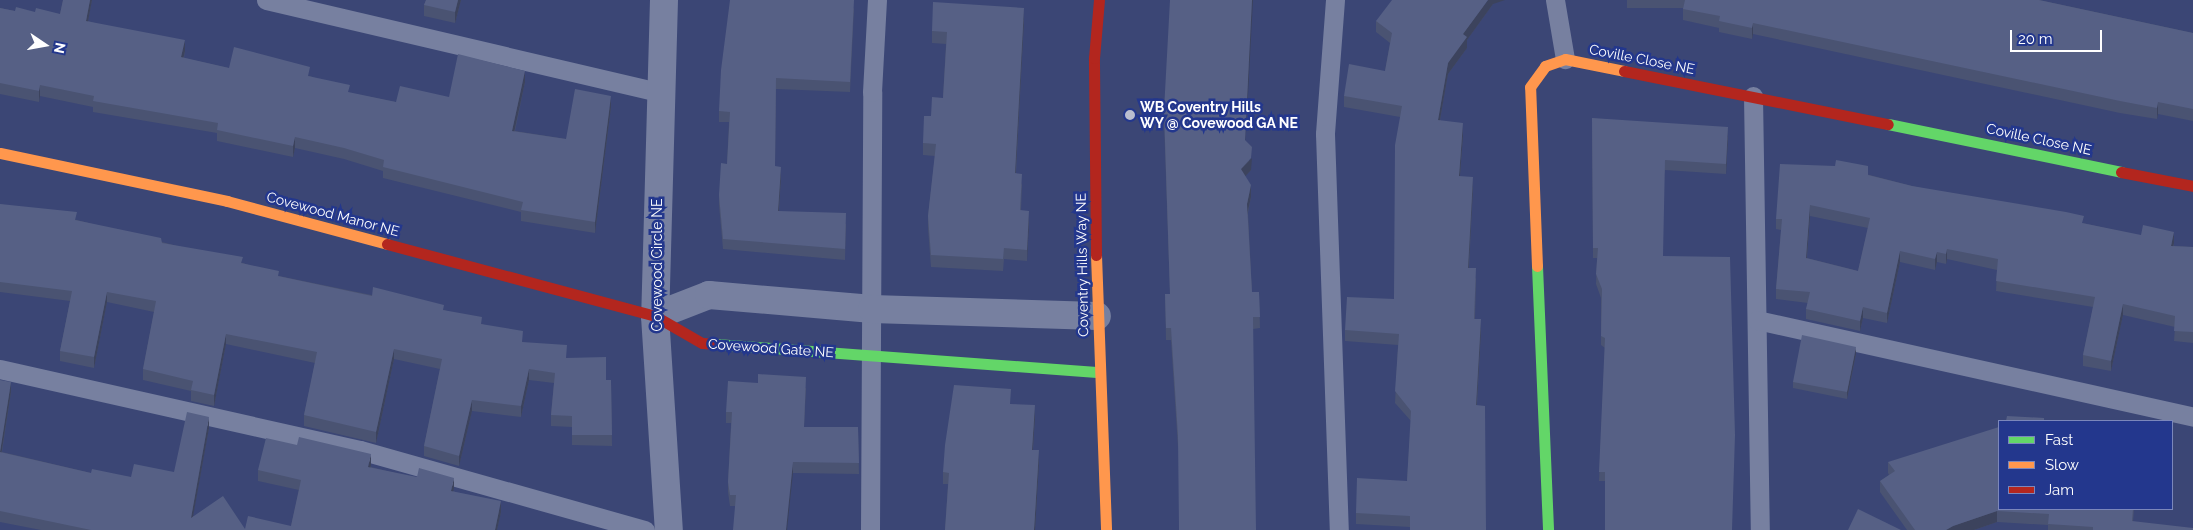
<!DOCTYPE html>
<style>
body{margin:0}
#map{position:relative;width:2193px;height:530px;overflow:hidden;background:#3b4675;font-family:Raleway,sans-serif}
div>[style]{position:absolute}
.lane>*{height:19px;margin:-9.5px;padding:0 9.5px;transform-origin:9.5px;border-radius:9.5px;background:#7780a0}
.street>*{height:28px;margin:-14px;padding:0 14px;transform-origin:14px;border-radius:14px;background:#7780a0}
.fast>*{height:11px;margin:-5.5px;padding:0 5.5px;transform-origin:5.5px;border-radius:5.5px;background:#63d668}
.slow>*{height:11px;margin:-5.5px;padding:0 5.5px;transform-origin:5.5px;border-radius:5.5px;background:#ff974d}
.jam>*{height:11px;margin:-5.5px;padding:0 5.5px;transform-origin:5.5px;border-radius:5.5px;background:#b3261e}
.wall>*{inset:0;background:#4a5372}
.shaded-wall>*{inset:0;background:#3c435d}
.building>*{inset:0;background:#566085}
.dots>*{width:14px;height:14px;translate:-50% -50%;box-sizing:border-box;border:2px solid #23378d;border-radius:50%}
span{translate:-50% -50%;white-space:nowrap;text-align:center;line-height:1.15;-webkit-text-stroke:5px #23378d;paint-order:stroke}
.street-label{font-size:14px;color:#fff}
.poi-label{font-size:14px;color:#fff;font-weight:700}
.left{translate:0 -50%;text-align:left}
.legend{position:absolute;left:1998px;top:420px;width:175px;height:90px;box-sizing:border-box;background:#23378d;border:1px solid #7b87bb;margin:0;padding:6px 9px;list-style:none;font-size:15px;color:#fff}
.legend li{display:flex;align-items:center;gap:10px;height:25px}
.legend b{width:25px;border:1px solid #7b87bb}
.north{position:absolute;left:20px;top:20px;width:50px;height:50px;-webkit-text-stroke:4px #23378d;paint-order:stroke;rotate:102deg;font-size:14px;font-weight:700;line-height:20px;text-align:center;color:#fff}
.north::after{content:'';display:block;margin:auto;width:18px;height:22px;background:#fff;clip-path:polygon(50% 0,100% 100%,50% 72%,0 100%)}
.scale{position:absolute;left:2010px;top:30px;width:92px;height:22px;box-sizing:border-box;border:2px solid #fff;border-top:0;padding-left:6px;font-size:15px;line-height:18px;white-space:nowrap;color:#fff;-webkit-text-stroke:4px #23378d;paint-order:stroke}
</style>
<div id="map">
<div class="lane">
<i style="left:266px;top:0;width:404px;rotate:13.2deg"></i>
<i style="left:1335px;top:0;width:134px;rotate:94.3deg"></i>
<i style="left:1325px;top:134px;width:396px;rotate:88deg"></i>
<i style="left:1555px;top:0;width:60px;rotate:80.4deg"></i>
<i style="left:1753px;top:96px;width:434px;rotate:89.1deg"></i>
<i style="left:1757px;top:320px;width:447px;rotate:12.5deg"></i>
<i style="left:0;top:369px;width:369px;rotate:12.7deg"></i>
<i style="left:360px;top:450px;width:296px;rotate:15.7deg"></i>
<i style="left:870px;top:530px;width:438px;rotate:-89.7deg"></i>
<i style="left:872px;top:92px;width:92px;rotate:-86.9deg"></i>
</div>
<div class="street">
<i style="left:664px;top:0;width:316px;rotate:91.6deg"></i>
<i style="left:655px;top:316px;width:214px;rotate:86.3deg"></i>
<i style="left:655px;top:316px;width:58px;rotate:-21.3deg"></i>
<i style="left:709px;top:295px;width:164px;rotate:4.9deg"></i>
<i style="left:872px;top:309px;width:225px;rotate:1.8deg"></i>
</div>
<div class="fast">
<i style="left:1888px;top:124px;width:238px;rotate:11.6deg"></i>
<i style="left:1537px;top:266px;width:264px;rotate:87.6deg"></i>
<i style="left:716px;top:344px;width:385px;rotate:4.2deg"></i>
</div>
<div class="slow">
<i style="left:0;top:153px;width:232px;rotate:11.9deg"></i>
<i style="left:227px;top:201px;width:166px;rotate:15deg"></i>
<i style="left:1096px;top:255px;width:275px;rotate:87.9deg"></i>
<i style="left:1537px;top:266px;width:179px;rotate:-92.2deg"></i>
<i style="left:1530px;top:87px;width:26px;rotate:-54deg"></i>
<i style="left:1545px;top:66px;width:21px;rotate:-19deg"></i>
<i style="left:1565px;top:59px;width:60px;rotate:11.5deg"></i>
</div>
<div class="jam">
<i style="left:1624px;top:71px;width:269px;rotate:11.4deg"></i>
<i style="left:2121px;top:172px;width:73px;rotate:11deg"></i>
<i style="left:387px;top:244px;width:278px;rotate:15deg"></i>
<i style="left:655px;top:316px;width:54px;rotate:29.9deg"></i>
<i style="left:702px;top:343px;width:14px;rotate:4deg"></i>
<i style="left:1096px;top:255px;width:197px;rotate:-90.6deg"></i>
<i style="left:1094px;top:58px;width:58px;rotate:-85.1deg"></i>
</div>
<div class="wall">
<i style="clip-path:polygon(63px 0,92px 0,88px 21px,185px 51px,184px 58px,229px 68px,310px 76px,350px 93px,396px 102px,449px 97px,525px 82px,515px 131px,566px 139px,611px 107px,595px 233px,521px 221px,521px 212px,383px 178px,383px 171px,344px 159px,295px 148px,293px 157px,217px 141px,217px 133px,93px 112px,93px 107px,40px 96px,39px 102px,0 94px,0 8px,15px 11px,35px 12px,60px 14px)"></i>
<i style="clip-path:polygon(426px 0,461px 0,455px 23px,424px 16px,424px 5px)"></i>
<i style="clip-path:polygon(1627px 0,2039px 0,2193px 33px,2193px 121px,2158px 114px,2157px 119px,2120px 113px,1753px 34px,1752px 39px,1719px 32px,1719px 28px,1683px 20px,1683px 8px,1627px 8px)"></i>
<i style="clip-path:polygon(1493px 4px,1467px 40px,1467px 48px,1448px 74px,1440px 120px,1463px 135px,1460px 176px,1473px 188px,1469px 268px,1476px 279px,1475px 319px,1481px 330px,1477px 405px,1486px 530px,1410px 530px,1410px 527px,1356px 524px,1356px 513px,1407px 481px,1411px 421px,1395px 403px,1398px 345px,1345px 341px,1345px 330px,1394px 299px,1400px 117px,1344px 107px,1344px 96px,1385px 71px,1390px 43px,1376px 32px,1376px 21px)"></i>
<i style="clip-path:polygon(854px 8px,850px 92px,776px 89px,775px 166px,781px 177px,779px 211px,846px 224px,845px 260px,723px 249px,719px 205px,719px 195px,727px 164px,729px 122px,719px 122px,719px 111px)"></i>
<i style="clip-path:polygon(1024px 20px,1016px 173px,1022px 185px,1021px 210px,1029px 222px,1027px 261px,1004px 259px,1003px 271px,931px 267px,928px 228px,928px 216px,935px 156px,923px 155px,923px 143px,931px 116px,943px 98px,946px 44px,932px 43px,932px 31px)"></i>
<i style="clip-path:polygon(1249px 65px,1245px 141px,1251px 170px,1245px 176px,1251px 197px,1248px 213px,1252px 292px,1259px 292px,1260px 328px,1253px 329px,1178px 447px,1171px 340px,1166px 340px,1165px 294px,1170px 294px,1164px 121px)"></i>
<i style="clip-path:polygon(1592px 118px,1728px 137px,1726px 174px,1665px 170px,1605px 481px,1599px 481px,1605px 348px,1601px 345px,1601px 298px,1596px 284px,1597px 258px,1593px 258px)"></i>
<i style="clip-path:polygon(evenodd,1835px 166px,1912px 186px,2174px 243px,2174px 246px,2193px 247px,2193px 343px,2174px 341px,2175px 327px,2123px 315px,2111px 371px,2083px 366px,2083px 355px,2093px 307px,1996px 291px,1997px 270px,1947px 259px,1946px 264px,1937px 262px,1935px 270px,1900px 262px,1887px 323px,1863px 318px,1860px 331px,1806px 319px,1806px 309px,1808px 303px,1776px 299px,1776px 289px,1781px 230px,1776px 229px,1776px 219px,1835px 166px,1810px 216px,1868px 228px,1858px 271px,1807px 258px,1810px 216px)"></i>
<i style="clip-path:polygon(0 204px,77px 220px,243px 263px,279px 276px,444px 310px,482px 324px,523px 342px,567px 358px,606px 380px,611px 380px,612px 446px,572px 445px,572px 427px,551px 426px,551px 415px,554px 383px,529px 380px,521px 417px,472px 411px,459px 466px,424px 456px,424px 446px,440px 369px,394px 359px,376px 443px,304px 426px,304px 415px,315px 363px,226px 344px,214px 406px,191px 401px,191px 391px,143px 380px,143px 369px,154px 312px,107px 302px,94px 368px,60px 361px,60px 351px,70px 301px,0 292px)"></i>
<i style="clip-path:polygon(1856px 354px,1847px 399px,1793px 388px,1793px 382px)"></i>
<i style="clip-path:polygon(0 380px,11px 392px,2px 452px,91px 473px,131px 477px,174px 472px,209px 428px,193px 516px,245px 529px,291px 526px,299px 490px,258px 481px,258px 470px,371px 465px,371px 467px,454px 488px,453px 491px,501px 512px,497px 530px,41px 530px,0 522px)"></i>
<i style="clip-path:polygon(806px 388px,804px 427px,858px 427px,859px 474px,793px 473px,735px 506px,730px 506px,728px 492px,728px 482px,731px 423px,726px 423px,726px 412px)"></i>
<i style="clip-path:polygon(1011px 404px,1035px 417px,1033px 450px,1039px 462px,1035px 530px,945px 530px,948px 484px,943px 484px,943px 472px)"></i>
<i style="clip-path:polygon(1888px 462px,1999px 509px,2134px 509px,2133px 522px,2193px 530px,2048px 530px,2048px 525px,1997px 522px,1974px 530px,1907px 530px,1880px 492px,1880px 481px,1889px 475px,1888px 473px)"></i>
</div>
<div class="shaded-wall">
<i style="clip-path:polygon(90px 0,92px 0,86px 32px,86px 21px)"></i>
<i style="clip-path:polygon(458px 0,461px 0,455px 23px,455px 12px)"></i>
<i style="clip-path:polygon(1252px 0,1253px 0,1245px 152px,1249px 54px)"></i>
<i style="clip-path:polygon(1488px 0,1505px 0,1493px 4px,1467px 40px,1467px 48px,1448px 74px,1438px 131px,1438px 120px,1448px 63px,1463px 34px)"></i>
<i style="clip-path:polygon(1024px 8px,1024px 20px,1015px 185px,1015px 173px)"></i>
<i style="clip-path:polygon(1753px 23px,1753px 34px,1752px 39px,1752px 28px)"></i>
<i style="clip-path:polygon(185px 40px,185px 51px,181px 68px,181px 57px)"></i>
<i style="clip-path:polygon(525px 71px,525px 82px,512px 142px,512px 131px)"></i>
<i style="clip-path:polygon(40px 85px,40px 96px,39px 102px,39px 91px)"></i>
<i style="clip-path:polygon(611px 96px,611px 107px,595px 233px,595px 222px)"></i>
<i style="clip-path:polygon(2158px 102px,2158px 114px,2157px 119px,2157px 108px)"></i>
<i style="clip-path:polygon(1463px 123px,1463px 135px,1459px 188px,1459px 176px)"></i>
<i style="clip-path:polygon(1728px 127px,1728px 137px,1726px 174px,1726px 164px)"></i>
<i style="clip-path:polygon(295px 137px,295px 148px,293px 157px,293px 146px)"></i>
<i style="clip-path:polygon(1252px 158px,1251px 170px,1241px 181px,1241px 169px)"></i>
<i style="clip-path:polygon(781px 167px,781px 177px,778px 222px,778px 211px)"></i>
<i style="clip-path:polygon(1473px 177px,1473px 188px,1468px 279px,1468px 268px)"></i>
<i style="clip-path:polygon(1251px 185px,1251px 197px,1247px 215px,1247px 204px)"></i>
<i style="clip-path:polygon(1810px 205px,1810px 216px,1806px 268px,1806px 258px)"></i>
<i style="clip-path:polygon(1029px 211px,1029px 222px,1027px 261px,1027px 250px)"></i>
<i style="clip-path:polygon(2174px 232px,2174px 243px,2171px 256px,2171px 246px)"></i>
<i style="clip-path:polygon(1947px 249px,1947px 259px,1946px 264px,1946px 254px)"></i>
<i style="clip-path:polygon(1900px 251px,1900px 262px,1887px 323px,1887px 313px)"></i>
<i style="clip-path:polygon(1937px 252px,1937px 262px,1935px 270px,1935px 259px)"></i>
<i style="clip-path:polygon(107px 292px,107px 302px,94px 368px,94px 357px)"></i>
<i style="clip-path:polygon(2123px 304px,2123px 315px,2111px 371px,2111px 361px)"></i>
<i style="clip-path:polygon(1863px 307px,1863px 318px,1860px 331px,1860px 321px)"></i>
<i style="clip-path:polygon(1481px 319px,1481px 330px,1476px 416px,1476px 405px)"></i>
<i style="clip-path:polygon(226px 334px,226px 344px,214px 406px,214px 395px)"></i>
<i style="clip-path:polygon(1856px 347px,1856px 354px,1847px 399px,1847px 392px)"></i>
<i style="clip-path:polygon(394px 349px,394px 359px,376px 443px,376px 432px)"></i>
<i style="clip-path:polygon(529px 369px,529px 380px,521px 417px,521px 406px)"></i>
<i style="clip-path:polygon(11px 382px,11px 392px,0 462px,0 452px)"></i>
<i style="clip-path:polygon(472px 400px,472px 411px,459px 466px,459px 456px)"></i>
<i style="clip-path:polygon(1035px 405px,1035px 417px,1032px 461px,1032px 450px)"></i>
<i style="clip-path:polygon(209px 417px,209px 428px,191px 528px,191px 518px)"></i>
<i style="clip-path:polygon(1039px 450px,1039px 462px,1035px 530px,1034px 530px)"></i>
<i style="clip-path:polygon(371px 454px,371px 465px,368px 477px,368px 467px)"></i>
<i style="clip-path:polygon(793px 462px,793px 473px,787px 530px,786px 530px)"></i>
<i style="clip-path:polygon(454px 478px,454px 488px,451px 501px,451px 491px)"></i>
<i style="clip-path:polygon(501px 501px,501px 512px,497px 530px,495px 530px)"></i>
<i style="clip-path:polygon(1997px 511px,1997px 522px,1974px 530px,1946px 530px,1953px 526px)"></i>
</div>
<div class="building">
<i style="clip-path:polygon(63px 0,90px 0,86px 21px,185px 40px,181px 57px,229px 68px,234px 47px,310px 67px,308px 76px,350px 85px,348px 92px,396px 102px,400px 86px,449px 97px,458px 54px,525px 71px,512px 131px,566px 139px,575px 89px,611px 96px,595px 222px,521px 210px,523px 202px,383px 167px,384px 160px,344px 148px,295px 137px,293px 146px,217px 130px,218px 123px,93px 101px,94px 96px,40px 85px,39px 91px,0 83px,0 8px,15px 11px,16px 7px,35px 12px,36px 8px,60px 14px)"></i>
<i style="clip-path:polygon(426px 0,458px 0,455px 12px,424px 5px)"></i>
<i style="clip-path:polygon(730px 0,854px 0,850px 82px,776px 78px,775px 166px,781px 167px,778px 211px,846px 213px,845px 249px,723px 239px,719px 195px,721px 163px,727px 164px,730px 112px,719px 111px,721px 70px)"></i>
<i style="clip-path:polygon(1170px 0,1252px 0,1245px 140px,1252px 147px,1251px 158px,1241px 169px,1251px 185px,1247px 204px,1252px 292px,1259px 292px,1260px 317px,1253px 317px,1256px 530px,1179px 530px,1178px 436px,1171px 328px,1166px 328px,1165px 294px,1170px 294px,1164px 110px)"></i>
<i style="clip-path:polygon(1392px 0,1488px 0,1463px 34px,1467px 37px,1448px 63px,1438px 120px,1463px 123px,1459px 176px,1473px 177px,1468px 268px,1476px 268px,1474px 319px,1481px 319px,1476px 405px,1485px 406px,1486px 530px,1410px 530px,1410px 516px,1356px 513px,1357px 478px,1407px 481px,1411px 411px,1395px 391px,1399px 334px,1345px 330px,1347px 297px,1394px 299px,1395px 145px,1402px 106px,1344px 96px,1349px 64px,1385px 71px,1392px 33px,1376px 21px)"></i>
<i style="clip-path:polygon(1685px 0,2039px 0,2193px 33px,2193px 109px,2158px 102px,2157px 108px,2120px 101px,1753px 23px,1752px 28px,1719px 21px,1720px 16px,1683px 9px)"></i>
<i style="clip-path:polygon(933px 2px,1024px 8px,1015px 173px,1022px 174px,1020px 210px,1029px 211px,1027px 250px,1004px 248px,1003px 259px,931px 255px,928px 216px,936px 144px,923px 143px,924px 116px,931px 116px,932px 97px,943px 98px,947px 32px,932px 31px)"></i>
<i style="clip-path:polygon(1592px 118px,1728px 127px,1726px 164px,1665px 160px,1663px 256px,1730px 257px,1735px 435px,1732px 530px,1605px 530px,1605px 472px,1599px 472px,1605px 338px,1601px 336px,1602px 289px,1596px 274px,1598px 248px,1593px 248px)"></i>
<i style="clip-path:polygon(evenodd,1836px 160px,1868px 166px,1868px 175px,1912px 186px,2066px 212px,2084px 216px,2082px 223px,2141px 235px,2143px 225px,2174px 232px,2171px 246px,2193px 247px,2193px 332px,2174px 331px,2175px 316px,2123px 304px,2111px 361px,2083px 355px,2095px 297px,1996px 281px,1998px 259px,1947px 249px,1946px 254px,1937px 252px,1935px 259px,1900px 251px,1887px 313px,1863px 307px,1860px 321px,1806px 309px,1810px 292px,1776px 289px,1782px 219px,1776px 219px,1780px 164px,1835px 166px,1836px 160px,1810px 205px,1870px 218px,1858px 271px,1806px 258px,1810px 205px)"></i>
<i style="clip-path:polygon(0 204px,77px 212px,75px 220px,161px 238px,162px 243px,243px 257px,241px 263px,279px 271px,278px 276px,372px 296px,373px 287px,444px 305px,443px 310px,482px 317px,481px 324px,523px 331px,522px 342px,567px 345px,566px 358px,606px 357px,606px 380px,611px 380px,612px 435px,572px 435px,572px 416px,551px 415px,555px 373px,529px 369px,521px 406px,472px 400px,459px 456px,424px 446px,442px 359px,394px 349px,376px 432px,304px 415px,317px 352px,226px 334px,214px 395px,191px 390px,193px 381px,143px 369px,156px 301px,107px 292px,94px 357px,60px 351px,72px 291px,0 282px)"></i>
<i style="clip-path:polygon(1802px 335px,1856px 347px,1847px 392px,1793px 382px)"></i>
<i style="clip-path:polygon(758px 374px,806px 377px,804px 427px,858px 427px,859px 463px,793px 462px,786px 530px,733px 530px,736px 495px,730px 495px,728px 482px,732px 412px,726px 412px,728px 381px,758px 383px)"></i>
<i style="clip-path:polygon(0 380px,11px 382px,0 452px,91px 473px,92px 469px,131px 477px,134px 464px,174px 472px,187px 412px,209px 417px,191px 518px,223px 496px,245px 529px,248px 516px,291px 526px,301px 480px,258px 470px,266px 438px,297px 445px,299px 437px,371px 454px,368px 467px,417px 477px,419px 468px,454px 478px,451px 491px,501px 501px,495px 530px,91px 530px,0 511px)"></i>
<i style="clip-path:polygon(954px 385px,1011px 389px,1010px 404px,1035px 405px,1032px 450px,1039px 450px,1034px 530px,945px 530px,949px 473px,943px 472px,945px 445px)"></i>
<i style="clip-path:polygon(2007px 416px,2044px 418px,2044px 421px,2006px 421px)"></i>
<i style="clip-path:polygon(1999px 427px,1999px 509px,2133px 509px,2132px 521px,2193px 528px,2193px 530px,2093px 530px,2093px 527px,2048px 524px,2049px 514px,1997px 511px,1953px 526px,1946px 530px,1915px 530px,1880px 481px,1895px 471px,1888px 462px)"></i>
<i style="clip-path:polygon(1858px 509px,1901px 530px,1848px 530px)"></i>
</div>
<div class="dots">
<i style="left:1130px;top:115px;background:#babecf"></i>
</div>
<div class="street-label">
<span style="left:1642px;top:59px;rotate:11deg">Coville Close NE</span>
<span style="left:2039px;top:139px;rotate:12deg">Coville Close NE</span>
<span style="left:333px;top:214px;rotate:15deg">Covewood Manor NE</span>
<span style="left:657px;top:265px;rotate:-90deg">Covewood Circle NE</span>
<span style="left:1082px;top:265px;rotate:-91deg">Coventry Hills Way NE</span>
<span style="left:771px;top:348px;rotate:4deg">Covewood Gate NE</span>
</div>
<div class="poi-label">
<span class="left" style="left:1140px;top:115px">WB Coventry Hills<br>WY @ Covewood GA NE</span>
</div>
<ul class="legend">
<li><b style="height:6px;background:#63d668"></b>Fast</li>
<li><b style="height:6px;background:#ff974d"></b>Slow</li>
<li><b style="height:6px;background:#b3261e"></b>Jam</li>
</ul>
<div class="north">N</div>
<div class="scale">20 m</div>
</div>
